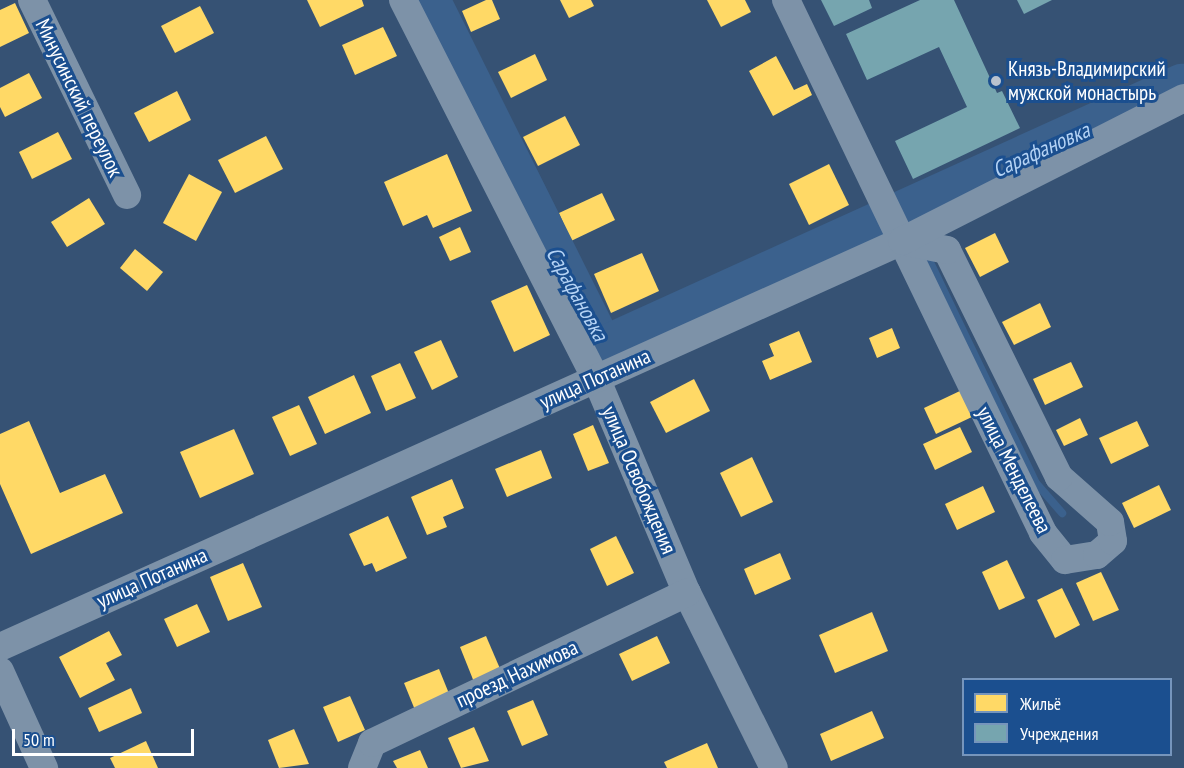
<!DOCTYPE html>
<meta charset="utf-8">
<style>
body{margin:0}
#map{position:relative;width:1184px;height:768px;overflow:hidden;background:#365274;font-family:"PT Sans Narrow",sans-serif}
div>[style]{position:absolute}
.homes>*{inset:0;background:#ffd966}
.public>*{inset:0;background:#76a5af}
.stream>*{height:8px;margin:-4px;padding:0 4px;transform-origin:4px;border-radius:4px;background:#3b618d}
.river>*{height:44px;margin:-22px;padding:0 22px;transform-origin:22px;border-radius:22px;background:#3b618d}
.street>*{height:28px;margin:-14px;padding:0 14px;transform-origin:14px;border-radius:14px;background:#7d92a8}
.dots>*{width:16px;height:16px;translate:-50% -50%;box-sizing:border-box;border:3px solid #1b4f8f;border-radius:50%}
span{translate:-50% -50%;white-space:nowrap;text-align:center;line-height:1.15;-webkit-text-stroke:6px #1b4f8f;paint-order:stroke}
.poi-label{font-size:21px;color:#fff}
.left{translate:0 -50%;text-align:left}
.street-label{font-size:21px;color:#fff}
.water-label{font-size:22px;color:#b5d3f5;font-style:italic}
.legend{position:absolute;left:962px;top:678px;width:210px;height:78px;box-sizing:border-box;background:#1b4f8f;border:2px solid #7695bc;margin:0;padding:8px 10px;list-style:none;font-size:18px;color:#fff}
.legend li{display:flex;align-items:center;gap:12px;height:30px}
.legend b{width:30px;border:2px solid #7695bc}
.scale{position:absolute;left:12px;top:729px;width:182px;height:27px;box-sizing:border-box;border:3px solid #fff;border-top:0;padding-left:8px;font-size:18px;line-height:21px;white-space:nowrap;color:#fff;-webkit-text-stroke:4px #1b4f8f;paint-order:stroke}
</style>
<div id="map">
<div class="homes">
<i style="clip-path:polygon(307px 0,362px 0,364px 6px,320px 27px)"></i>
<i style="clip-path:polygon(486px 0,492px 0,500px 19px,471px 32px,462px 11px)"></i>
<i style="clip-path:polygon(560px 0,591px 0,594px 6px,569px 18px)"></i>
<i style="clip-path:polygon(707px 0,745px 0,751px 12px,721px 27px)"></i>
<i style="clip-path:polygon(15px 3px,29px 33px,0 47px,0 10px)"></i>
<i style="clip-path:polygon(200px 6px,214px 33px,175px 53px,161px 26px)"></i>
<i style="clip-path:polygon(383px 27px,397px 56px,355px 75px,342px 45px)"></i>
<i style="clip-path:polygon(535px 54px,547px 80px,511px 98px,498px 72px)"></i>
<i style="clip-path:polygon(776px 56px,794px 90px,807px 84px,812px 95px,773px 116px,749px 71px)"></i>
<i style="clip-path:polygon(29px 73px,42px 98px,5px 117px,0 107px,0 88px)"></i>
<i style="clip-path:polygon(177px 91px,191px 120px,149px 142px,134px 113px)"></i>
<i style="clip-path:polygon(565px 116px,580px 145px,538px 166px,523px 137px)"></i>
<i style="clip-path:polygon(58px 132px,72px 159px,32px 179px,19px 152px)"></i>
<i style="clip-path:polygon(266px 136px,283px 169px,235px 193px,218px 160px)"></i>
<i style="clip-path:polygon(447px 154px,472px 211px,433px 228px,427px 215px,403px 226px,384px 182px)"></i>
<i style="clip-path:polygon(829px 164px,849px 205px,809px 225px,789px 184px)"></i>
<i style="clip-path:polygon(189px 174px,222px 192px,196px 241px,163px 223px)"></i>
<i style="clip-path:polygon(602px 193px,615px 220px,571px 241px,559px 213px)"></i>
<i style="clip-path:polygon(89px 198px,105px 224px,67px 247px,51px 222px)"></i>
<i style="clip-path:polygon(460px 227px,471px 252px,450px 261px,439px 237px)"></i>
<i style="clip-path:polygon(995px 233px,1009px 262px,980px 277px,965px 248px)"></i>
<i style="clip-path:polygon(135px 249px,163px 272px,147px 291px,120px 268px)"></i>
<i style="clip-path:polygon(642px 253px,659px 291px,611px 313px,594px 274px)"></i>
<i style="clip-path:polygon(527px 285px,550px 335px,514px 352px,491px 301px)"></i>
<i style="clip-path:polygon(1040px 303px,1051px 327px,1014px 345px,1002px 322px)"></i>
<i style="clip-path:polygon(892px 328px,900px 348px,877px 358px,869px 338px)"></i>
<i style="clip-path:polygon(799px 331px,812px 362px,770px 380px,762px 361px,774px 356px,769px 344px)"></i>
<i style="clip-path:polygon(441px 340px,458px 377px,432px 390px,414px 352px)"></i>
<i style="clip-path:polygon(1071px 362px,1083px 387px,1045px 405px,1033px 379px)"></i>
<i style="clip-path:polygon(400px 363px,416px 398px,386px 411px,371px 376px)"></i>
<i style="clip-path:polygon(354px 375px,371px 413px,325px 434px,308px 397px)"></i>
<i style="clip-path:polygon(694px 379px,710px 411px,666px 433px,650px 402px)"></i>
<i style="clip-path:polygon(962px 390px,974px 416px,936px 434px,924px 408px)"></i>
<i style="clip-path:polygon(299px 405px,317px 444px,290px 456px,272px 417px)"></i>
<i style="clip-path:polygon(1080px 418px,1088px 435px,1064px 446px,1056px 430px)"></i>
<i style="clip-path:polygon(29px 421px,60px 493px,105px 474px,123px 513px,31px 554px,0 484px,0 434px)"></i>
<i style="clip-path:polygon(1137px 421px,1149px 446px,1111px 464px,1099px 438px)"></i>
<i style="clip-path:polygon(593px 425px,609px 463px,588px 471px,573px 434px)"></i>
<i style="clip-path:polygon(960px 427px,972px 452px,935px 470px,923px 444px)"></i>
<i style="clip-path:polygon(234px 429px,254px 474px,200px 498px,180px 452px)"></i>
<i style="clip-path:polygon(541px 450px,552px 478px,507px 497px,495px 469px)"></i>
<i style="clip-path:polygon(752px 457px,773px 502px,741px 517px,720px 473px)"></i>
<i style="clip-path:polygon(452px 479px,464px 508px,443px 517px,447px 527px,427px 535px,411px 497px)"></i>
<i style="clip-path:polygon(1159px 485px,1171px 510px,1134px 528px,1122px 503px)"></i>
<i style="clip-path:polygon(983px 486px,995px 512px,957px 530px,945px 504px)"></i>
<i style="clip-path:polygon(388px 516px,407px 558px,376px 572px,372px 563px,364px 566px,349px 534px)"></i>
<i style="clip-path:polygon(616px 536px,634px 573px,607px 586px,590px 549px)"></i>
<i style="clip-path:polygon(780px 553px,791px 579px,755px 595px,744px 569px)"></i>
<i style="clip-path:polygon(1007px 560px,1025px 598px,999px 610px,982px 572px)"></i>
<i style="clip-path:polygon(243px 563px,262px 607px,228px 621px,210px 577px)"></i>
<i style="clip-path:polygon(1101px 572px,1119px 610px,1093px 621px,1076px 583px)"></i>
<i style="clip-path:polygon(1062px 588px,1080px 625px,1055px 638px,1037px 600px)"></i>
<i style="clip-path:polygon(197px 604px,210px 632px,177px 647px,164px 619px)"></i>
<i style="clip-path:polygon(872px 612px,888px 651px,835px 673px,819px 635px)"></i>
<i style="clip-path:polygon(109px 631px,122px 655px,106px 663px,115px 680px,80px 698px,59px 657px)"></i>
<i style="clip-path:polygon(486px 636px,501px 671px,474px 682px,460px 647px)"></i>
<i style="clip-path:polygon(657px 636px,670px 663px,632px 681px,619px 654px)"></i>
<i style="clip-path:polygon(439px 669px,450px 696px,415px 710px,404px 683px)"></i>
<i style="clip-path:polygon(131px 688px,142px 713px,99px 732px,88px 708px)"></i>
<i style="clip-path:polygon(350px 696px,365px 730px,338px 742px,323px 707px)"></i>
<i style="clip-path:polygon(533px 700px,548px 735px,522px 746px,507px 711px)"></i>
<i style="clip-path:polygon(872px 711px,884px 738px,831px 761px,820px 734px)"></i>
<i style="clip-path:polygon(474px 727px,489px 761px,461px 768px,448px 738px)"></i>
<i style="clip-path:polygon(294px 729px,309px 764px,279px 768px,268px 740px)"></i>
<i style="clip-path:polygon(146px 741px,158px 768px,115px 768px,110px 758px)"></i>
<i style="clip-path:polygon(707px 743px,718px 768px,667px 768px,664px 762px)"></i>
<i style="clip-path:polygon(420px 750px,428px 768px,397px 768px,393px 761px)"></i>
</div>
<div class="public">
<i style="clip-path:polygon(821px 0,869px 0,872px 8px,834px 26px)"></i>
<i style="clip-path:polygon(920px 0,954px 0,997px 93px,1002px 91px,1020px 128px,913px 179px,895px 141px,967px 107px,939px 47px,867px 80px,846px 34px)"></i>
<i style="clip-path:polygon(1017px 0,1052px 0,1024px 14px)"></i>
</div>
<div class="stream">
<i style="left:929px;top:260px;width:247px;rotate:64.4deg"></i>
<i style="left:1036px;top:483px;width:40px;rotate:49deg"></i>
</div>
<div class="river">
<i style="left:428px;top:0;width:390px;rotate:63.5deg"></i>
<i style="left:602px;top:349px;width:310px;rotate:-24.4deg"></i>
<i style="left:897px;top:215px;width:313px;rotate:-24.4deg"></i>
</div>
<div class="street">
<i style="left:32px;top:0;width:217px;rotate:64deg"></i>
<i style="left:403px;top:0;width:424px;rotate:63deg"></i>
<i style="left:596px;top:378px;width:233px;rotate:67.1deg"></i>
<i style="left:687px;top:593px;width:195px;rotate:63.6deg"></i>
<i style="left:786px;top:0;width:267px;rotate:64.3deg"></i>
<i style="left:902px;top:241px;width:324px;rotate:64.2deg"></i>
<i style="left:1043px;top:533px;width:35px;rotate:51deg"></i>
<i style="left:1065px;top:560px;width:32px;rotate:-9deg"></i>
<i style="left:1097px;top:555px;width:21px;rotate:-41deg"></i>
<i style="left:1113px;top:541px;width:19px;rotate:-99deg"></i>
<i style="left:1110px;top:522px;width:68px;rotate:-138.6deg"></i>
<i style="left:1059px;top:477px;width:253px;rotate:-116.3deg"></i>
<i style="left:947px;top:250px;width:46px;rotate:-168.7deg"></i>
<i style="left:0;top:647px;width:989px;rotate:-24.23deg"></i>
<i style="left:902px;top:241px;width:316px;rotate:-26.9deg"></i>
<i style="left:0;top:671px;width:107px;rotate:65.6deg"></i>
<i style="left:362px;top:768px;width:27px;rotate:-68deg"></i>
<i style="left:372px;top:743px;width:349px;rotate:-25.5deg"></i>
</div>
<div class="dots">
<i style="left:996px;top:81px;background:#b9c2ce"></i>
</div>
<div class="poi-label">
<span class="left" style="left:1008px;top:81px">Князь-Владимирский<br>мужской монастырь</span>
</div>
<div class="street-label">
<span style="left:79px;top:98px;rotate:64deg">Минусинский переулок</span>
<span style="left:595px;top:379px;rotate:-24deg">улица Потанина</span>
<span style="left:1014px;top:470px;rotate:63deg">улица Менделеева</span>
<span style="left:639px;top:480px;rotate:67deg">улица Освобождения</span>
<span style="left:152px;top:578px;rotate:-24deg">улица Потанина</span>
<span style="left:517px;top:674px;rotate:-25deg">проезд Нахимова</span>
</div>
<div class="water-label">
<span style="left:1041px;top:150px;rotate:-24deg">Сарафановка</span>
<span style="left:577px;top:294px;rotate:61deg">Сарафановка</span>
</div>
<ul class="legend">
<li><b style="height:16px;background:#ffd966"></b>Жильё</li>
<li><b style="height:16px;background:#76a5af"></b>Учреждения</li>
</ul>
<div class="scale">50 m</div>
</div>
